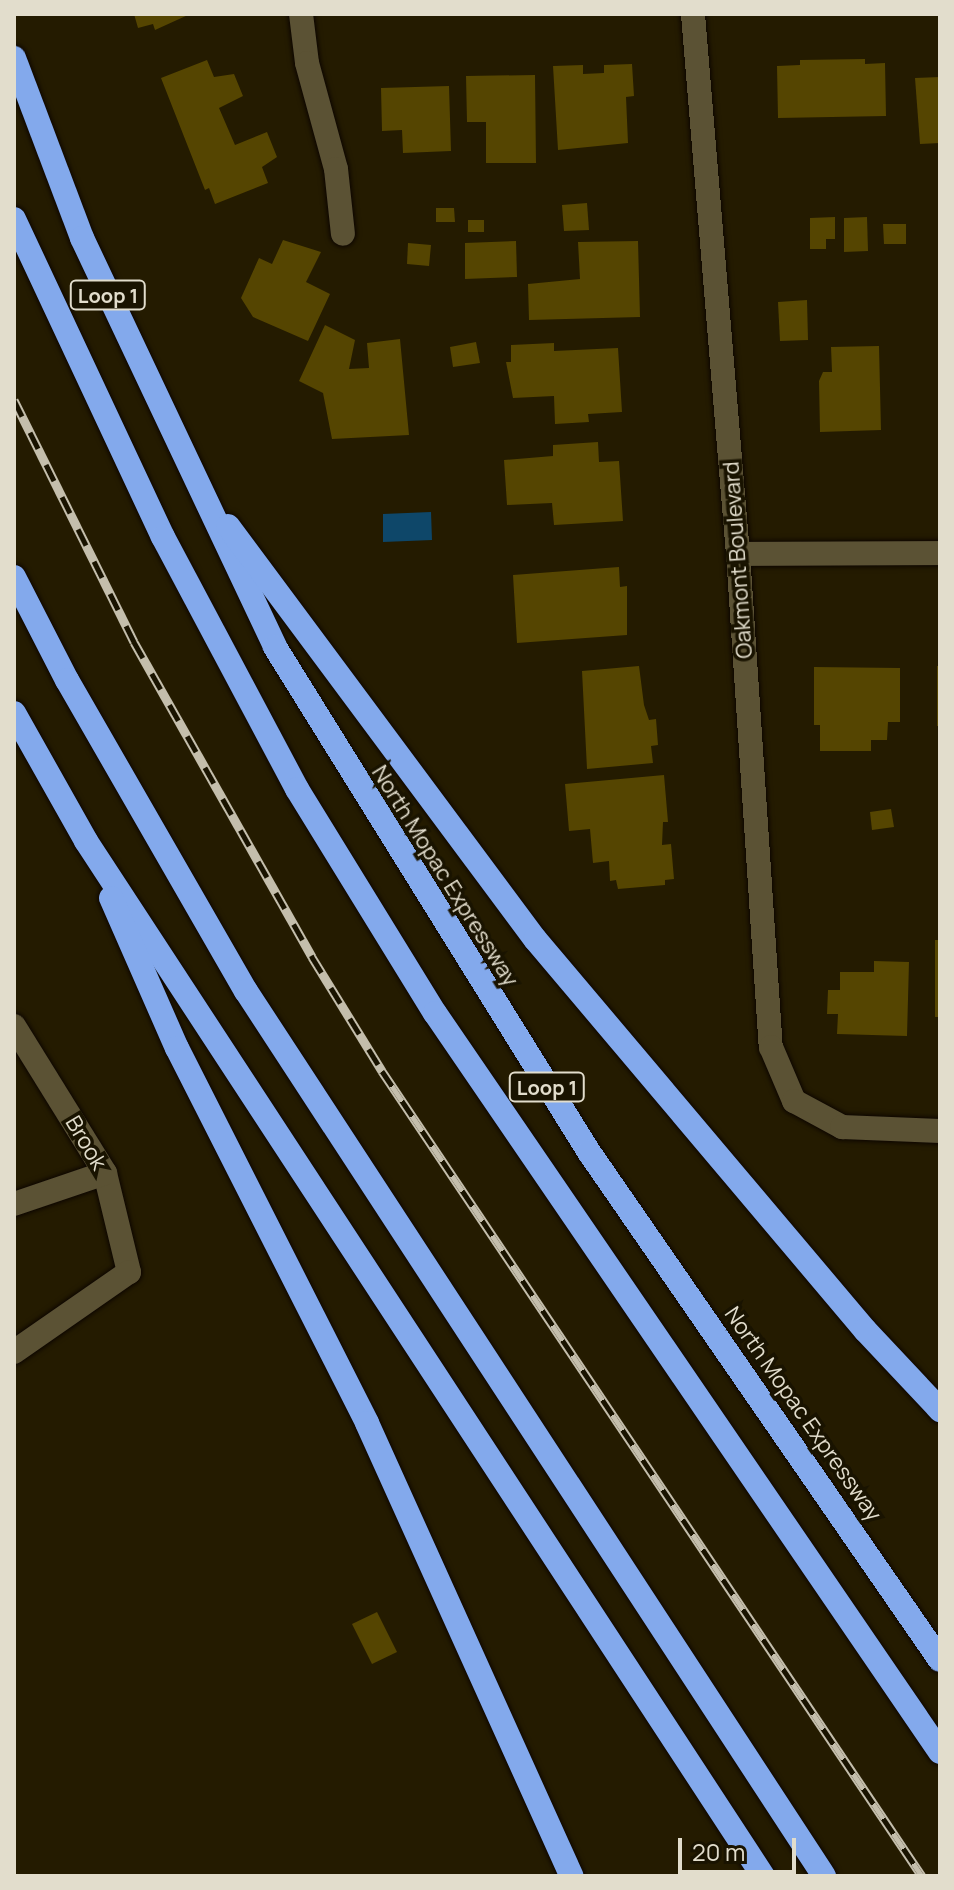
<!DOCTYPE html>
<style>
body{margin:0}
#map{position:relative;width:954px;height:1890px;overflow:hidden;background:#241b00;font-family:Manrope,sans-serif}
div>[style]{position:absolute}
.water>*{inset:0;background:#0e4769}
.building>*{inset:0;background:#554501}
.roads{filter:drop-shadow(0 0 2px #0d0600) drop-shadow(0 0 2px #0d0600)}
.minor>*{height:24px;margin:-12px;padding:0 12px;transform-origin:12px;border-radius:12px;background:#5b5234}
.highway>*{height:24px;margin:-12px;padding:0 12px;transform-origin:12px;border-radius:12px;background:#83a9ec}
.rail>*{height:9px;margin-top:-4.5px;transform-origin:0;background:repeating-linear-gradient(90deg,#191300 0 18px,#c4beac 0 36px);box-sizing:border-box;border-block:2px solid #c4beac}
span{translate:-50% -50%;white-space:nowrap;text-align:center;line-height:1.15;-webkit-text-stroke:7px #191300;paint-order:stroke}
.shield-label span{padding:2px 6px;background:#191300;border:2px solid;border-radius:6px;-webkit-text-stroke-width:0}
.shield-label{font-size:20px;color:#e2ddcc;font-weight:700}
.street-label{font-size:22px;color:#e2ddcc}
.frame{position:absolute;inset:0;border:16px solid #e2ddcc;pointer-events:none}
.scale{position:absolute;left:678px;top:1838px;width:118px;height:36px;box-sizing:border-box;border:4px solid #e2ddcc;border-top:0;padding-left:10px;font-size:24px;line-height:28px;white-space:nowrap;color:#e2ddcc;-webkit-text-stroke:6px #191300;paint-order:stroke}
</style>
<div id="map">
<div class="water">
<i style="clip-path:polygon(431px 512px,432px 540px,383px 542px,383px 514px)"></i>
</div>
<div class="building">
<i style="clip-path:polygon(134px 14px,188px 14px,188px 15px,155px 30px,153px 24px,138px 28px)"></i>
<i style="clip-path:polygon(865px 59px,865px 64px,885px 63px,886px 116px,778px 118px,777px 66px,800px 65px,800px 60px)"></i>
<i style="clip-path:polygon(207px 60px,214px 77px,234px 74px,243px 96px,219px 108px,235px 145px,267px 132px,277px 157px,262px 167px,268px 183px,215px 204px,209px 188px,205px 190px,161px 78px)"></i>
<i style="clip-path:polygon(632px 64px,634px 96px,626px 97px,628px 143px,558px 150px,553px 66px,583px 65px,583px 74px,604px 73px,604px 65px)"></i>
<i style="clip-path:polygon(535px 75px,536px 163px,486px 163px,486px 122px,467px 122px,466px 76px)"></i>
<i style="clip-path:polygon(940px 77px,940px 143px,920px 144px,915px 78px)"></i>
<i style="clip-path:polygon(449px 86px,451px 151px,403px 153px,402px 130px,382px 131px,381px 88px)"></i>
<i style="clip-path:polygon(587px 203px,589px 230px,564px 231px,562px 205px)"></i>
<i style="clip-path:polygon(436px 208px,454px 208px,455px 222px,436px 222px)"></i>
<i style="clip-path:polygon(835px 217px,835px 239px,826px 239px,826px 249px,810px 249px,810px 218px)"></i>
<i style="clip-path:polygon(867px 217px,868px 251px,844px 252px,844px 218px)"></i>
<i style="clip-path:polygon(468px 220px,484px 220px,484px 232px,468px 232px)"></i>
<i style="clip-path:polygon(883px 224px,906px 224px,906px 244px,884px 244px)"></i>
<i style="clip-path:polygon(283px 240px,321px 252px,306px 282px,330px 294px,308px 341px,253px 317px,241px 298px,259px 258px,272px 264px)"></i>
<i style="clip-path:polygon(516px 241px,517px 277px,465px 279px,465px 243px)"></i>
<i style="clip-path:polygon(638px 241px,640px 317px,529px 320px,528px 284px,580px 279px,578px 242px)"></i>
<i style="clip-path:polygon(408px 243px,431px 245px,429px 266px,407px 264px)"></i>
<i style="clip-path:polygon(807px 300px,808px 340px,780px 341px,778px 302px)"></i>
<i style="clip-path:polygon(325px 325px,355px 340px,349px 369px,369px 368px,367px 343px,400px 339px,409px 435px,332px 439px,323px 393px,299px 381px)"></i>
<i style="clip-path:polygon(476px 342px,480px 363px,453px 367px,450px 347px)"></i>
<i style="clip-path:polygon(554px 343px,554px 351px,618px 348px,622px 412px,588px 414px,589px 422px,555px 424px,554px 396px,513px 398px,506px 362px,511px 362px,511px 345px)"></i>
<i style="clip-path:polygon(879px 346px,881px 430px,820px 432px,819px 381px,823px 372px,832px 372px,831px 347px)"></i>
<i style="clip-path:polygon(598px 442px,599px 462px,619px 461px,623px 521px,554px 525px,552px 503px,507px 505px,504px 460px,553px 456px,553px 445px)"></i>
<i style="clip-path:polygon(619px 567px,620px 587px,627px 586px,627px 635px,517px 643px,513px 575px)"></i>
<i style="clip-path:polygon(639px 666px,644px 705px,649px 720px,656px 719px,658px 745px,651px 746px,653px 763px,587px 769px,582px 671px)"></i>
<i style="clip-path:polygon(937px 666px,940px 666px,940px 726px,937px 726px)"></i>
<i style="clip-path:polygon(814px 667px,900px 668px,900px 722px,888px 722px,887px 740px,871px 740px,871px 751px,820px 751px,820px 725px,814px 725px)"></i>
<i style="clip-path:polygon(664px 775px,668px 822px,663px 822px,662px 845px,671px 844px,674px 879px,665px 880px,665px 885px,618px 889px,616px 880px,610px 881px,609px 861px,593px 863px,590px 829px,569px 831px,565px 784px)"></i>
<i style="clip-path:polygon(891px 809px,894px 827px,872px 830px,870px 812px)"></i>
<i style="clip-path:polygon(935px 940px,940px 940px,940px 1017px,935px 1017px)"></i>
<i style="clip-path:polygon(874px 961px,909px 962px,907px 1036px,837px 1034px,838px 1014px,827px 1014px,828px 990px,840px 990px,840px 972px,874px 972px)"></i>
<i style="clip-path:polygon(377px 1612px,397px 1652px,372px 1664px,352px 1624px)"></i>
</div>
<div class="roads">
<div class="minor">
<i style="left:301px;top:14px;width:49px;rotate:83deg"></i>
<i style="left:307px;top:63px;width:110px;rotate:74.7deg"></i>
<i style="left:336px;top:169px;width:65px;rotate:83.9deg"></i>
<i style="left:693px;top:14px;width:542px;rotate:85.24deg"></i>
<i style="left:738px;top:554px;width:494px;rotate:86.2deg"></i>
<i style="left:771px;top:1047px;width:59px;rotate:66.9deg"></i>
<i style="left:794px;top:1101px;width:55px;rotate:28.4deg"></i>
<i style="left:842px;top:1127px;width:98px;rotate:2.3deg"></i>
<i style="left:738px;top:554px;width:202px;rotate:-0.3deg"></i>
<i style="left:14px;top:1026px;width:173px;rotate:58.2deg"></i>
<i style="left:105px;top:1173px;width:102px;rotate:76.4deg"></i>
<i style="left:129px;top:1272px;width:140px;rotate:145.2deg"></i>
<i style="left:14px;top:1204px;width:96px;rotate:-18.8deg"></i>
</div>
<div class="highway">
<i style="left:14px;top:58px;width:192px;rotate:69.3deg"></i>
<i style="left:82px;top:238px;width:452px;rotate:64.7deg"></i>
<i style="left:275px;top:647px;width:595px;rotate:58.13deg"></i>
<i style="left:589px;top:1152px;width:617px;rotate:55.36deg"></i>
<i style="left:14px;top:219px;width:351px;rotate:64.9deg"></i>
<i style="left:163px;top:537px;width:285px;rotate:62deg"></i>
<i style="left:297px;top:789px;width:263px;rotate:58.4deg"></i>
<i style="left:435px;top:1013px;width:895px;rotate:55.65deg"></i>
<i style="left:228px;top:526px;width:515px;rotate:53.38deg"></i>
<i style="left:535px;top:939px;width:512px;rotate:49.84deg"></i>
<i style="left:865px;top:1330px;width:110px;rotate:46.8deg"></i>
<i style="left:14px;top:577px;width:116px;rotate:62.8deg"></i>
<i style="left:67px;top:680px;width:359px;rotate:60.1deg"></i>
<i style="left:246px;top:991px;width:1057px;rotate:56.85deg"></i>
<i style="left:14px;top:713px;width:147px;rotate:60.6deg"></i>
<i style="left:86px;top:841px;width:1237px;rotate:56.81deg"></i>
<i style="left:111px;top:898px;width:164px;rotate:66.3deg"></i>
<i style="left:177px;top:1048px;width:420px;rotate:63.1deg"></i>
<i style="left:367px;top:1423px;width:497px;rotate:65.7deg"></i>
</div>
</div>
<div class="rail">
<i style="left:14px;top:400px;width:270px;rotate:63.6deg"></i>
<i style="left:134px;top:642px;width:362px;rotate:60.5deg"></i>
<i style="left:312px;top:957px;width:134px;rotate:58.4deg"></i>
<i style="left:382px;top:1071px;width:969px;rotate:56.15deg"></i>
</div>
<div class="shield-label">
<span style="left:108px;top:295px">Loop 1</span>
<span style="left:547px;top:1087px">Loop 1</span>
</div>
<div class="street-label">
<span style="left:738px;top:560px;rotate:-94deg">Oakmont Boulevard</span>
<span style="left:445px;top:876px;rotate:58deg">North Mopac Expressway</span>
<span style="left:86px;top:1143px;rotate:59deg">Brook</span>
<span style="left:803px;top:1414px;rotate:55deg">North Mopac Expressway</span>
</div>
<div class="frame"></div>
<div class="scale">20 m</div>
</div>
